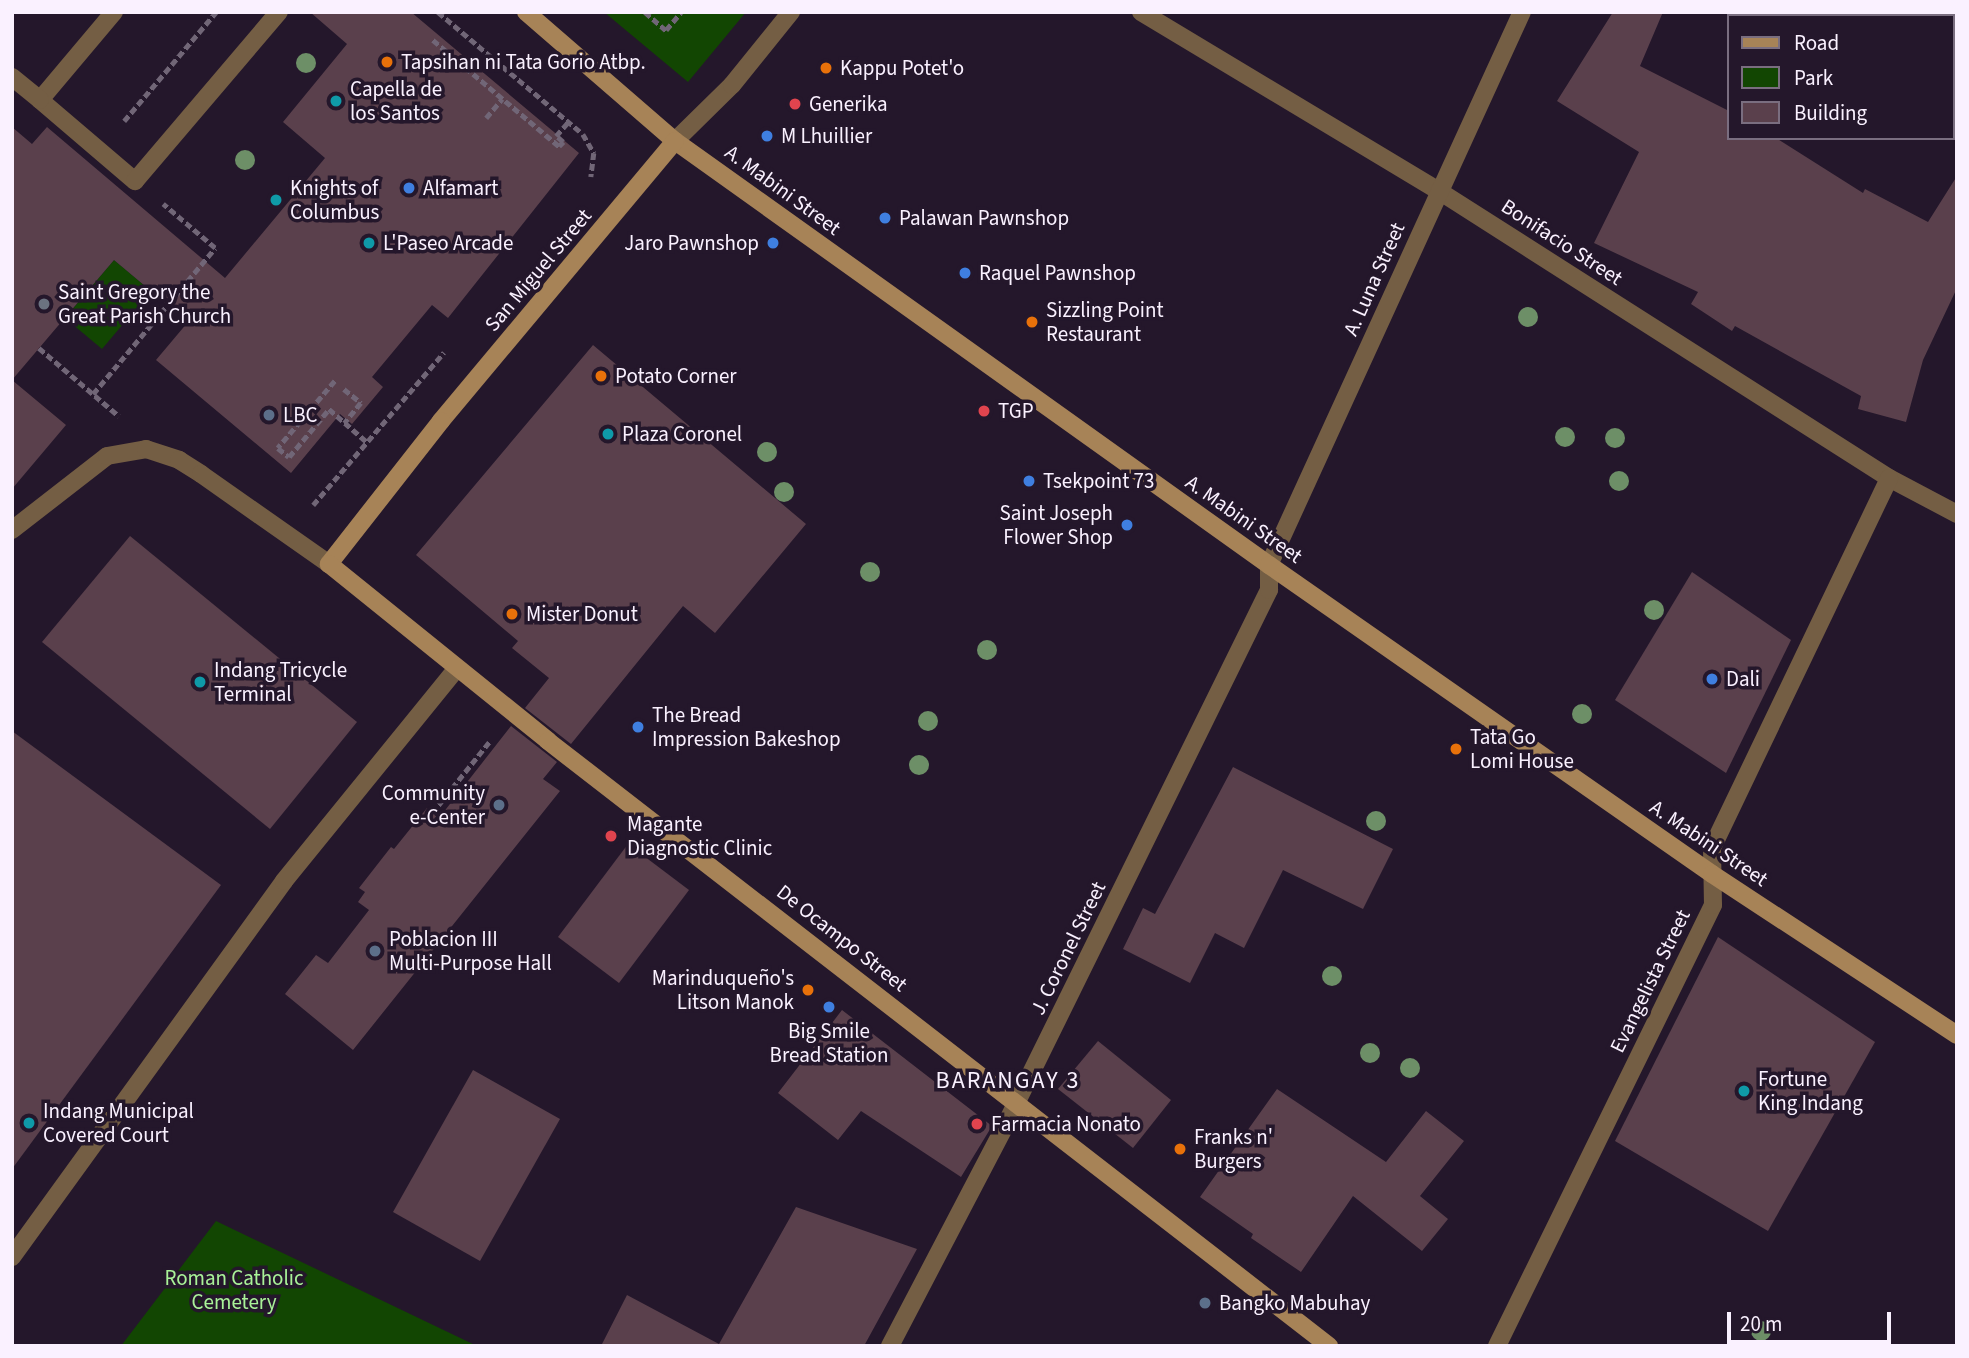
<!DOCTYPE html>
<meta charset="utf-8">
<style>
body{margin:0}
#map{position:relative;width:1969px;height:1358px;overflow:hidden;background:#24172b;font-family:"Source Sans 3",sans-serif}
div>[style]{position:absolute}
.green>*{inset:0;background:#124602}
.building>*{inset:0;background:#5a404c}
.path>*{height:4.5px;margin-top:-2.25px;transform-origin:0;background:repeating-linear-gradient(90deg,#716677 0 7px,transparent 0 10.5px)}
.service>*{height:18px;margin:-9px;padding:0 9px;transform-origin:9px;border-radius:9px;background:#745e44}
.minor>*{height:18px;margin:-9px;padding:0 9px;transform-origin:9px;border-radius:9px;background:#745e44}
.tertiary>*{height:18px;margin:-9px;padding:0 9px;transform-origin:9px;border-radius:9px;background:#745e44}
.secondary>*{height:18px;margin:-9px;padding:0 9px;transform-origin:9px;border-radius:9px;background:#a78357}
.trees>*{width:20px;height:20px;margin:-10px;border-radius:50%;background:#6d8f67}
.dots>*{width:19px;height:19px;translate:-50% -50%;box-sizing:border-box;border:4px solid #24172b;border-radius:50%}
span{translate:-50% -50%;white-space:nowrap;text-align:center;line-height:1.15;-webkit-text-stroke:7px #24172b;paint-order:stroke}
.poi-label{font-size:21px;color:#faf1ff}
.left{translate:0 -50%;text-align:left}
.right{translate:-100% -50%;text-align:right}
.street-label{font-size:21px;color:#faf1ff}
.park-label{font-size:21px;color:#a9f298}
.quarter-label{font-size:24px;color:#faf1ff;letter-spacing:2px}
.frame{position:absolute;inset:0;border:14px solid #faf1ff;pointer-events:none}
.legend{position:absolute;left:1727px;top:14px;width:228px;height:126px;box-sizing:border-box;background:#24172b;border:2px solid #7a6e80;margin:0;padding:9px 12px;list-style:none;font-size:21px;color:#faf1ff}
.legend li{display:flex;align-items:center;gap:14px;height:35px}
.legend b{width:35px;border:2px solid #7a6e80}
.scale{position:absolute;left:1727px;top:1312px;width:164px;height:32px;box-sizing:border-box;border:4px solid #faf1ff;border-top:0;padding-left:9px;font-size:21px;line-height:24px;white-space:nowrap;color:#faf1ff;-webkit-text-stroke:5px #24172b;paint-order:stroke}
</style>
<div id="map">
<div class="green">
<i style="clip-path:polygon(604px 12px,746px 12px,688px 82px)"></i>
<i style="clip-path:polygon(114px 260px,151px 291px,102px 349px,65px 318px)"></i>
<i style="clip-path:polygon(216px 1221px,477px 1346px,121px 1346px)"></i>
</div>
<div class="building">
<i style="clip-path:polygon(310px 12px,411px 12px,579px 153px,448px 318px,432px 305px,372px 377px,383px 387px,352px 424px,340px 414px,291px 473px,156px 360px,188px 322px,114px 260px,12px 380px,66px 425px,12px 489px,12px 127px,32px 144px,47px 127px,225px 278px,325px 158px,283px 122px,347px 44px)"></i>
<i style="clip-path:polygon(1613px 12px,1663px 12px,1640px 66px,1729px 111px,1729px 138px,1776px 138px,1863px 193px,1865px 189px,1928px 222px,1957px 176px,1957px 288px,1923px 360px,1906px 422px,1858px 409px,1861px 396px,1735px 326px,1732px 331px,1691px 304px,1698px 292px,1594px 243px,1639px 152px,1557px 101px)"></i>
<i style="clip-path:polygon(593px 345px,806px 524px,715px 633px,683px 606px,571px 744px,525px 708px,549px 678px,512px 648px,518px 641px,416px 555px)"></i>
<i style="clip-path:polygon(130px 536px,357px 722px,270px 829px,42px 642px)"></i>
<i style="clip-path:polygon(1692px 572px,1791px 640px,1726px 773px,1615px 700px)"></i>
<i style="clip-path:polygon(511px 726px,557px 762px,543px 779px,560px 791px,353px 1050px,285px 994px,316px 955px,328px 963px,369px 910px,358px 902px,365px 892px,359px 888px,391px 847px,394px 849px,427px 808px,439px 818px)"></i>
<i style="clip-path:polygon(12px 731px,221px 885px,12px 1169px)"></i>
<i style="clip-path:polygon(1233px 767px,1393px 849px,1363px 909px,1283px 870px,1244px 948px,1215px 933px,1190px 983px,1123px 949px,1143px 908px,1155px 914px)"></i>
<i style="clip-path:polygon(628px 844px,689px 890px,619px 983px,558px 937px)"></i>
<i style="clip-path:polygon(1718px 937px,1875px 1042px,1768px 1231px,1615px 1141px)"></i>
<i style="clip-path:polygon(842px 1010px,992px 1126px,961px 1177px,861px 1111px,838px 1140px,778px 1093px)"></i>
<i style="clip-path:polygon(1098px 1041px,1171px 1100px,1133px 1148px,1058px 1089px)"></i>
<i style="clip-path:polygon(473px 1070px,560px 1119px,480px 1261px,393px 1212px)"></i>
<i style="clip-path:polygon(1277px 1089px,1386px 1162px,1426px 1111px,1464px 1141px,1420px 1196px,1448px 1219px,1422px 1251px,1353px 1196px,1301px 1272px,1251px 1238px,1253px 1234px,1200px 1197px)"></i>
<i style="clip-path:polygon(796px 1207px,917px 1249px,864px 1346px,601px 1346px,627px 1295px,719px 1344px)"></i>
</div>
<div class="path">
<i style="left:438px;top:12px;width:189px;rotate:40.1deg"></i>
<i style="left:583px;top:134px;width:22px;rotate:60deg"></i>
<i style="left:594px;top:153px;width:24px;rotate:97deg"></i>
<i style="left:645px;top:12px;width:28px;rotate:41deg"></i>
<i style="left:666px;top:30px;width:23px;rotate:-50deg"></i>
<i style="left:433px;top:40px;width:165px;rotate:40.1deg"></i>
<i style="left:559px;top:146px;width:6px;rotate:-45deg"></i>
<i style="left:563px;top:142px;width:9px;rotate:-139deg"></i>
<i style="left:556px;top:136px;width:18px;rotate:-49deg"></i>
<i style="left:486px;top:118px;width:25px;rotate:-50deg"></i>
<i style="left:124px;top:121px;width:143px;rotate:-49.8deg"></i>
<i style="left:39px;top:348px;width:105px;rotate:40.4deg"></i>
<i style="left:335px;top:381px;width:88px;rotate:130.4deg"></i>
<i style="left:278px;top:448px;width:14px;rotate:39deg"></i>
<i style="left:289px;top:457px;width:62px;rotate:-50.2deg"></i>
<i style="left:329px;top:409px;width:50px;rotate:41deg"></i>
<i style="left:344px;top:389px;width:22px;rotate:39deg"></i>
<i style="left:361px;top:403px;width:26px;rotate:129deg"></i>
<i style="left:93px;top:394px;width:190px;rotate:-50.1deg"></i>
<i style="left:215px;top:248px;width:68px;rotate:-139.8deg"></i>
<i style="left:313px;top:505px;width:201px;rotate:-49.4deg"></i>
<i style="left:432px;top:813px;width:91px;rotate:-51.2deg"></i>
</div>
<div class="service">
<i style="left:114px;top:12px;width:115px;rotate:130.1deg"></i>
<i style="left:40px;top:100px;width:125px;rotate:40.5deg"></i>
<i style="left:135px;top:181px;width:222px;rotate:-49.6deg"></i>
<i style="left:12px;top:77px;width:36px;rotate:39deg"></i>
<i style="left:12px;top:1257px;width:464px;rotate:-54.1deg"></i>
<i style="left:284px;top:881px;width:273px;rotate:-50.9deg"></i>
</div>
<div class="minor">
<i style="left:1141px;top:12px;width:348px;rotate:31deg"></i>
<i style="left:1439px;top:191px;width:534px;rotate:32.53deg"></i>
<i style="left:1889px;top:478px;width:77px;rotate:27.9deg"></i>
<i style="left:12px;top:530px;width:120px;rotate:-37.9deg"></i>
<i style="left:107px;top:456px;width:40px;rotate:-10deg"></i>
<i style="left:146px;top:449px;width:35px;rotate:18deg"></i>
<i style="left:179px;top:460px;width:26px;rotate:32deg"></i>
<i style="left:201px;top:474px;width:156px;rotate:35.1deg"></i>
<i style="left:890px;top:1346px;width:246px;rotate:-62.4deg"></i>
<i style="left:1004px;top:1128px;width:600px;rotate:-63.78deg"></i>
<i style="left:1269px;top:590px;width:25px;rotate:-90deg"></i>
<i style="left:1269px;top:565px;width:608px;rotate:-65.42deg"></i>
<i style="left:1497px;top:1346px;width:491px;rotate:-63.9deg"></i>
<i style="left:1713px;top:905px;width:57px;rotate:-91deg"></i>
<i style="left:1712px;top:848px;width:410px;rotate:-64.4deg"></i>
</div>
<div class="tertiary">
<i style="left:675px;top:141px;width:80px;rotate:-44.5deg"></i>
<i style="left:732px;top:85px;width:94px;rotate:-51.1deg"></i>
</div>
<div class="secondary">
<i style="left:526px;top:12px;width:197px;rotate:40.9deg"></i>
<i style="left:675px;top:141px;width:730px;rotate:35.52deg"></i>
<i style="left:1269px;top:565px;width:540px;rotate:34.9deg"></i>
<i style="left:1712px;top:874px;width:293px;rotate:33.3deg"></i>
<i style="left:675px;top:141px;width:365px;rotate:129.9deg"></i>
<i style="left:441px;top:421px;width:182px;rotate:128.1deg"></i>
<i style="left:329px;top:564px;width:282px;rotate:38.9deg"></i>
<i style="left:548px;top:741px;width:988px;rotate:37.76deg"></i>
</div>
<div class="trees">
<i style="left:306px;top:63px"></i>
<i style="left:245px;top:160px"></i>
<i style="left:1528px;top:317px"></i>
<i style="left:1565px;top:437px"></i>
<i style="left:1615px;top:438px"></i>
<i style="left:767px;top:452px"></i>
<i style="left:1619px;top:481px"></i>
<i style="left:784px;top:492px"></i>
<i style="left:870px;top:572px"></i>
<i style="left:1654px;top:610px"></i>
<i style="left:987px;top:650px"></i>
<i style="left:1582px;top:714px"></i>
<i style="left:928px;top:721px"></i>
<i style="left:919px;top:765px"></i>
<i style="left:1376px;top:821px"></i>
<i style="left:1332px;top:976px"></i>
<i style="left:1370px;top:1053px"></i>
<i style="left:1410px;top:1068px"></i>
<i style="left:1761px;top:1331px"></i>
</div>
<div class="dots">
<i style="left:387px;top:62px;background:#e8710a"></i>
<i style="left:826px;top:68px;background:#e8710a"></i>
<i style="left:336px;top:101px;background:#0f9aa8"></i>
<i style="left:795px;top:104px;background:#e0444e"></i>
<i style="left:767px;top:136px;background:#3f7fe0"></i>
<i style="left:409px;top:188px;background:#3f7fe0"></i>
<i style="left:276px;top:200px;background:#0f9aa8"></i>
<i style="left:885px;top:218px;background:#3f7fe0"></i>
<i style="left:369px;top:243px;background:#0f9aa8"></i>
<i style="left:773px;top:243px;background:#3f7fe0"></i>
<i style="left:965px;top:273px;background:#3f7fe0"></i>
<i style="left:44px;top:304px;background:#6b7280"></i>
<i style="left:1032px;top:322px;background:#e8710a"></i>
<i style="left:601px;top:376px;background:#e8710a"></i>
<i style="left:984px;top:411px;background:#e0444e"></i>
<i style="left:269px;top:415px;background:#5c6f8a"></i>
<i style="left:608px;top:434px;background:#0f9aa8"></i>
<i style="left:1029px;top:481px;background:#3f7fe0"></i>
<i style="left:1127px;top:525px;background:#3f7fe0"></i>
<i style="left:512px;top:614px;background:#e8710a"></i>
<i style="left:1712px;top:679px;background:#3f7fe0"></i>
<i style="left:200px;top:682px;background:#0f9aa8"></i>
<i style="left:638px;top:727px;background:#3f7fe0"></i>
<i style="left:1456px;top:749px;background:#e8710a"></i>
<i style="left:499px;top:805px;background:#5c6f8a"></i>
<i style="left:611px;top:836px;background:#e0444e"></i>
<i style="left:375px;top:951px;background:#5c6f8a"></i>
<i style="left:808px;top:990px;background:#e8710a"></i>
<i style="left:829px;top:1007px;background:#3f7fe0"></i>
<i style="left:1744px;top:1091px;background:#0f9aa8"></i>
<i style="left:29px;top:1123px;background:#0f9aa8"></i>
<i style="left:977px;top:1124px;background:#e0444e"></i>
<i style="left:1180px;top:1149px;background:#e8710a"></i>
<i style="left:1205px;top:1303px;background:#5c6f8a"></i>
</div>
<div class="poi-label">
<span class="left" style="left:401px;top:62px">Tapsihan ni Tata Gorio Atbp.</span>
<span class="left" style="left:840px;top:68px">Kappu Potet'o</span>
<span class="left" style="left:350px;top:101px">Capella de<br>los Santos</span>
<span class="left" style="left:809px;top:104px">Generika</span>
<span class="left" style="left:781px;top:136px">M Lhuillier</span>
<span class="left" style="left:290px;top:200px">Knights of<br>Columbus</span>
<span class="left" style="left:423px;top:188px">Alfamart</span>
<span class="left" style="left:899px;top:218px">Palawan Pawnshop</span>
<span class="left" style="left:383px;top:243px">L'Paseo Arcade</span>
<span class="right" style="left:759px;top:243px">Jaro Pawnshop</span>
<span class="left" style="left:979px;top:273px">Raquel Pawnshop</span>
<span class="left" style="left:58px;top:304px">Saint Gregory the<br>Great Parish Church</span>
<span class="left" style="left:1046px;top:322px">Sizzling Point<br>Restaurant</span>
<span class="left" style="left:615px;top:376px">Potato Corner</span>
<span class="left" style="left:998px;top:411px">TGP</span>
<span class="left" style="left:283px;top:415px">LBC</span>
<span class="left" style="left:622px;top:434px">Plaza Coronel</span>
<span class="left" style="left:1043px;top:481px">Tsekpoint 73</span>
<span class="right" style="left:1113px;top:525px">Saint Joseph<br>Flower Shop</span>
<span class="left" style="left:526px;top:614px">Mister Donut</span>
<span class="left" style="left:214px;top:682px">Indang Tricycle<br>Terminal</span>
<span class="left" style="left:1726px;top:679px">Dali</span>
<span class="left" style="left:652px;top:727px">The Bread<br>Impression Bakeshop</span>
<span class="left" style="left:1470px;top:749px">Tata Go<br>Lomi House</span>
<span class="right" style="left:485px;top:805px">Community<br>e-Center</span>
<span class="left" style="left:627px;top:836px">Magante<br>Diagnostic Clinic</span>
<span class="left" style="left:389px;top:951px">Poblacion III<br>Multi-Purpose Hall</span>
<span class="right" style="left:794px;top:990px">Marinduqueño's<br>Litson Manok</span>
<span style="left:829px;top:1043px">Big Smile<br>Bread Station</span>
<span class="left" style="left:1758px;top:1091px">Fortune<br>King Indang</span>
<span class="left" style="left:43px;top:1123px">Indang Municipal<br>Covered Court</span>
<span class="left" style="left:991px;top:1124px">Farmacia Nonato</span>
<span class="left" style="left:1194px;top:1149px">Franks n'<br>Burgers</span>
<span class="left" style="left:1219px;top:1303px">Bangko Mabuhay</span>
</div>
<div class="street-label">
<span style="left:783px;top:190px;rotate:36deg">A. Mabini Street</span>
<span style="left:1562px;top:242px;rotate:33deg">Bonifacio Street</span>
<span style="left:538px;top:270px;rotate:-50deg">San Miguel Street</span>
<span style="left:1374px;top:279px;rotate:-66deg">A. Luna Street</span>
<span style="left:1244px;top:519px;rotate:35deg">A. Mabini Street</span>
<span style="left:1709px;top:843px;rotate:34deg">A. Mabini Street</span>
<span style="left:842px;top:938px;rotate:38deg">De Ocampo Street</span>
<span style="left:1068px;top:948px;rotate:-64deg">J. Coronel Street</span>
<span style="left:1650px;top:981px;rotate:-64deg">Evangelista Street</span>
</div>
<div class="park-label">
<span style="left:234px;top:1290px">Roman Catholic<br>Cemetery</span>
</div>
<div class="quarter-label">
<span style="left:1008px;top:1081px">BARANGAY 3</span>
</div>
<div class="frame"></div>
<ul class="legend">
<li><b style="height:9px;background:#a78357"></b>Road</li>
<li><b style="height:19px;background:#124602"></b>Park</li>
<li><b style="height:19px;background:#5a404c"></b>Building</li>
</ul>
<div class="scale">20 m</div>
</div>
